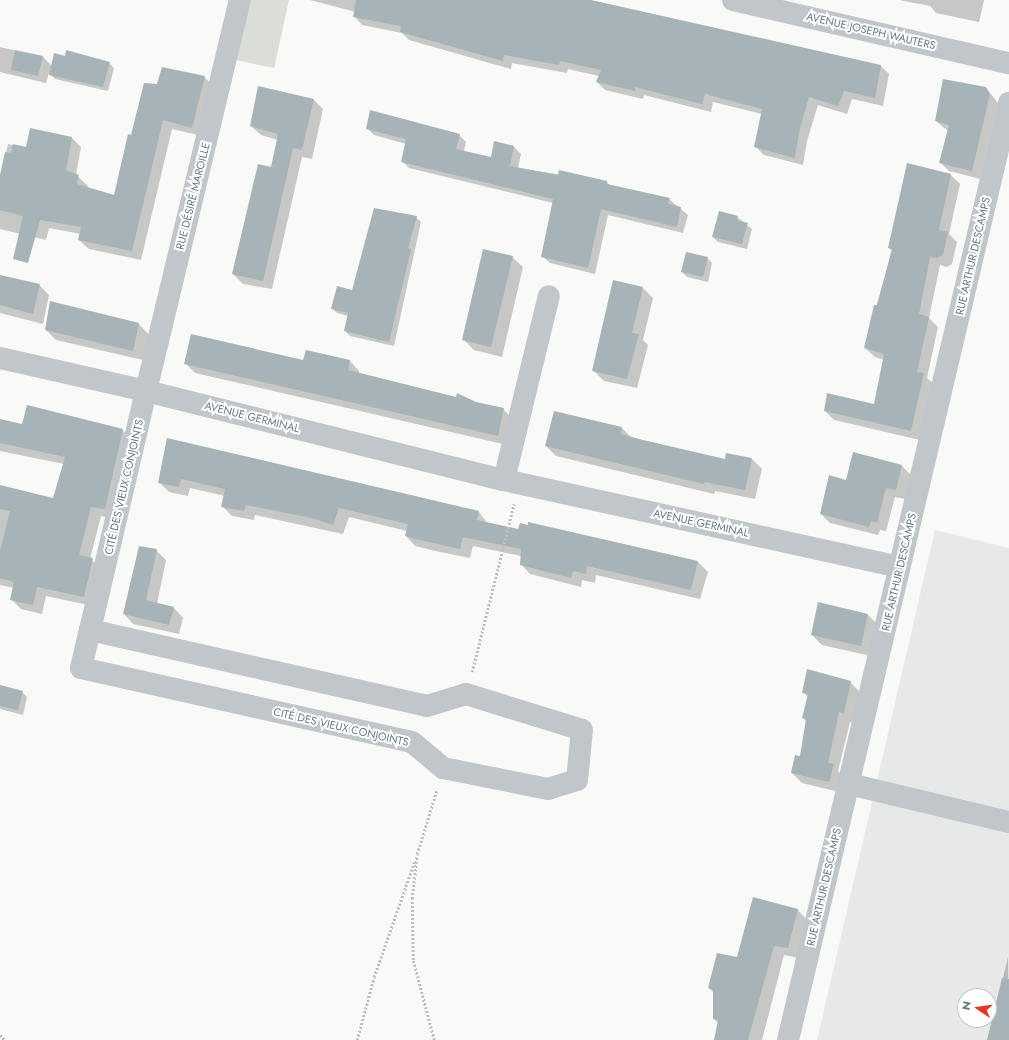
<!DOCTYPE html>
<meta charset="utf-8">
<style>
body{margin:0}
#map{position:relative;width:1009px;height:1040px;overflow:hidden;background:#f9f9f7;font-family:Jost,sans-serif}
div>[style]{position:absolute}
.built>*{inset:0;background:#e7e9e8}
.green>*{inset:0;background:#daded6}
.shadow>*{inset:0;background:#0003}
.building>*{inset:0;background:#a6b3b7}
.path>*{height:2.5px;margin-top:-1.25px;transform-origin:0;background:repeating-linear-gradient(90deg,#babfc1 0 2px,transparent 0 4px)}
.minor>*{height:22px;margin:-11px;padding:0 11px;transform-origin:11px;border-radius:11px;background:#c0c6c9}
span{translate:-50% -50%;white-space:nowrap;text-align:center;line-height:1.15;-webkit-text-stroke:4px #fff;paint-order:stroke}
.street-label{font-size:11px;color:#637a83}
.north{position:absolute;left:957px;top:988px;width:40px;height:40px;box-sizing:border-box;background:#fff;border:1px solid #c1cacd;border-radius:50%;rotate:283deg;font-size:11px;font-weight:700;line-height:16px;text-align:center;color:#637a83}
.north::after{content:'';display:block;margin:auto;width:14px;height:18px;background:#e83527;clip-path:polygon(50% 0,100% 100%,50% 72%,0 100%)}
</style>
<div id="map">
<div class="built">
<i style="clip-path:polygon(evenodd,935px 530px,1009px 548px,1009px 1040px,817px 1040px,935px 530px,965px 996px,989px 996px,989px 1020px,965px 1020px,965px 996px)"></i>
</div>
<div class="green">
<i style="clip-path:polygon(249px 0,289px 0,274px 68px,235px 60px)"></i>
</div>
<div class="shadow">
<i style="clip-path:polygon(310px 0,589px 0,881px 66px,889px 74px,883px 106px,852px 99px,847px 114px,818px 105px,807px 141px,803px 165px,764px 155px,755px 146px,762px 114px,713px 102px,711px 112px,644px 95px,643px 99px,605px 90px,597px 82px,599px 76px,568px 69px,567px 73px,512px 63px,511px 69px,409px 40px,402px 33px,362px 25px,354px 16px,356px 12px)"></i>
<i style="clip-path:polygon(899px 0,984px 0,979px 22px,936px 13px,930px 6px)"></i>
<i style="clip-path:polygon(0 47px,43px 57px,52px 66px,66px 57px,109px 63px,114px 68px,108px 91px,55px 79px,49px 73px,46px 83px,0 72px)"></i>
<i style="clip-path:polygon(204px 77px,214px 86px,202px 136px,172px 129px,141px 260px,89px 249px,79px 240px,81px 234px,49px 228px,46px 240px,0 229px,0 179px,8px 144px,26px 148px,31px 129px,72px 138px,81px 147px,76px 175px,88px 186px,87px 188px,114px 196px,132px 136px,158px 85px)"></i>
<i style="clip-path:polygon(986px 88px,998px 103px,980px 179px,949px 171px,940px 162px,948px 131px,936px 121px)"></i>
<i style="clip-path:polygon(314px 100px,323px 109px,312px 159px,302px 157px,272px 289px,243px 284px,233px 274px,271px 169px,278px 140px,261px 135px,251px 126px)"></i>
<i style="clip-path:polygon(367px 128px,459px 135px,466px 142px,464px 152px,492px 158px,495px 142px,514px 147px,521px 154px,518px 168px,607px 182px,611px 187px,669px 199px,688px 215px,683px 233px,608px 215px,595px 274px,550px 263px,542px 256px,553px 203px,409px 168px,402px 161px,406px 144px,374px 135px)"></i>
<i style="clip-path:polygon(951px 175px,960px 184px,949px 234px,957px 242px,952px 264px,947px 267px,940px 265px,929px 318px,938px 327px,927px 378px,933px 383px,920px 440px,834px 420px,825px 411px,875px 405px,884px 360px,875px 357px,865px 348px,892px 251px,889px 248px)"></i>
<i style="clip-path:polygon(416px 217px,421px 222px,394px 346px,350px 336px,345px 331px,348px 316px,337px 313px,332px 308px,353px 291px)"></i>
<i style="clip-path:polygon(737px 217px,752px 229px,747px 249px,718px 242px,713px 237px)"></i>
<i style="clip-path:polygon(512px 257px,523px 267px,502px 357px,474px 350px,463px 339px)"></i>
<i style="clip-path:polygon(707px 258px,712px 263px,708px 282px,687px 277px,682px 272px)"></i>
<i style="clip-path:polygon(0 276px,39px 285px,49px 295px,43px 324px,0 313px)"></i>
<i style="clip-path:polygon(643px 288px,653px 298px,643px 340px,648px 345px,637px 388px,604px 381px,593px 370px)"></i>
<i style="clip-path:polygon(51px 302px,139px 324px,149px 335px,143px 360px,56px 340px,46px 330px)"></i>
<i style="clip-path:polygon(350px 361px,359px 371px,359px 374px,503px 409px,513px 419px,507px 445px,195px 373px,185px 363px)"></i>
<i style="clip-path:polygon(0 420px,22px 425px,122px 430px,132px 440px,114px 519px,101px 516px,90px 559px,102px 569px,93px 606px,46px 596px,42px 614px,21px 609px,11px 599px,14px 588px,0 585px,0 486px,54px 499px,64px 464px,0 451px)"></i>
<i style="clip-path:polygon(622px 428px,632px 438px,725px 460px,752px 459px,762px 469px,755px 499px,715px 491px,714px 494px,556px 456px,546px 446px)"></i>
<i style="clip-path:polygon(168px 439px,479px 512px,488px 524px,519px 530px,529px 524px,698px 562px,708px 572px,700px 599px,596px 575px,595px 583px,582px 580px,581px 587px,530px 574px,521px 564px,521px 556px,473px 546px,470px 558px,431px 550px,415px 546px,406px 536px,407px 531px,349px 517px,343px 534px,255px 515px,254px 520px,232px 516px,222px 506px,225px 496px,190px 488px,188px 496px,169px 492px,160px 483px)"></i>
<i style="clip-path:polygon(902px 466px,911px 475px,905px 499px,895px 497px,886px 531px,880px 530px,878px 535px,830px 523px,821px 514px,847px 481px)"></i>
<i style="clip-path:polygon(156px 550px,166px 560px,157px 604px,174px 608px,183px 618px,179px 634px,133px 624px,124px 614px)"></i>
<i style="clip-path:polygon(868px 615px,878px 625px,871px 656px,822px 645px,812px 635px)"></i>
<i style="clip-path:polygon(850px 682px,861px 693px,854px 723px,850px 722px,838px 771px,844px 776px,839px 792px,802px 783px,792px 773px,800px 757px,807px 722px,803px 718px,808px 697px,803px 692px)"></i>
<i style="clip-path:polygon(0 686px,22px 692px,27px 697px,23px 715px,0 709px)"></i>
<i style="clip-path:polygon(797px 909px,807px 920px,799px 958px,784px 955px,762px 1040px,715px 1040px,718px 1023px,714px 1019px,714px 993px,709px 988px,738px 958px)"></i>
<i style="clip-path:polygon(1008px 957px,1009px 1040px,988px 1040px)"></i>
</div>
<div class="building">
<i style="clip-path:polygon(356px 0,591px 0,881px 65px,875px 98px,844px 91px,838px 106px,809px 97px,799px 132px,795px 158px,754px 147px,762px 109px,705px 94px,702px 104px,635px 87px,635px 91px,596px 82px,601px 70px,560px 61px,559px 65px,504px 55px,503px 61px,400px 32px,401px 26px,353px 17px)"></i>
<i style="clip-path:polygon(15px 50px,43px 56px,38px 76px,11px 70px)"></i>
<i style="clip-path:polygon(66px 50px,110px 62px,103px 87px,49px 75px,54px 53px,65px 56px)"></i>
<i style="clip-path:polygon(162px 67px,205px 76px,192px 128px,163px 120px,132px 251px,78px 240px,81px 227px,40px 220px,28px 263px,13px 259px,23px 216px,0 210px,0 175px,5px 152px,11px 153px,13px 144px,26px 147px,30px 128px,72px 137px,66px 170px,79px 175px,77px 184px,114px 195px,128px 134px,131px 135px,144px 83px,157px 84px)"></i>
<i style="clip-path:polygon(943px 79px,986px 87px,990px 94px,972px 171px,939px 163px,949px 125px,935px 121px)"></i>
<i style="clip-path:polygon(258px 86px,314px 99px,302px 150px,293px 148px,263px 281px,232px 274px,258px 164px,271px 167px,278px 134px,250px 126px)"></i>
<i style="clip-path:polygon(370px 110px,460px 134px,456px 149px,491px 157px,494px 141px,514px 146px,510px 166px,558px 175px,559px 170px,607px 181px,607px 184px,670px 198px,668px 204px,681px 207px,677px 227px,601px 209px,588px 268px,541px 257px,553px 199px,401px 162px,406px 139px,366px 129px)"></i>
<i style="clip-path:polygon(907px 163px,951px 174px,939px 230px,948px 232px,943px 255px,937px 258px,930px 257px,919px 314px,929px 317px,917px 372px,924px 373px,911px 431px,824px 411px,827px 393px,874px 404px,884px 354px,864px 348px,874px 305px,877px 305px,892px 249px,888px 248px)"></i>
<i style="clip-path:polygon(374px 208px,417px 216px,408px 248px,411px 249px,389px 342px,344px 331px,348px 313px,331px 309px,337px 286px,352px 290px)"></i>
<i style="clip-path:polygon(719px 211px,738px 216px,737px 220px,748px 223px,742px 244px,712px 237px)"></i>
<i style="clip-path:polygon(483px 249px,513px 256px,491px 347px,462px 340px)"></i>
<i style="clip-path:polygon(686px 252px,708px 257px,703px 277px,681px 272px)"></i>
<i style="clip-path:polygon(0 275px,40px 284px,33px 314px,0 305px)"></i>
<i style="clip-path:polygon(613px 280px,643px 287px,632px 333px,639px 334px,627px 379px,592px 371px)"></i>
<i style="clip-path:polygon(50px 301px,139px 323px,133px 351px,45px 330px)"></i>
<i style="clip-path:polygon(191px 334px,303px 360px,306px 350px,350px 360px,348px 370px,456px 397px,457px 393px,476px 402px,504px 408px,498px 436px,184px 364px)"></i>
<i style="clip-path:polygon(27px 405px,123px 429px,105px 509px,91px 507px,79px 555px,93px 558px,84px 597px,37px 587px,33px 605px,10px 600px,14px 582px,0 578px,0 551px,10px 511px,0 509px,0 485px,53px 498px,65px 457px,0 443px,0 419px,22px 424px)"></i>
<i style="clip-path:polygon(554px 411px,622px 427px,621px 434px,643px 440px,725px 459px,726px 453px,752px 458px,745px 490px,705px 482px,704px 484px,545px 446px)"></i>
<i style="clip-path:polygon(167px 438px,479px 511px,477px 520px,518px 529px,520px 523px,528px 525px,528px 522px,698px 561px,691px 590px,587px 566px,586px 574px,573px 571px,571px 578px,520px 565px,521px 549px,463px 537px,460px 549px,420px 540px,405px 536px,408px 524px,339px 508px,333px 525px,312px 518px,246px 505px,244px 511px,221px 507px,225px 489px,181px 479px,179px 487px,158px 483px)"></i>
<i style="clip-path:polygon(853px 452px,902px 465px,896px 490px,886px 488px,877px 523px,871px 521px,869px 527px,820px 514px,829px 475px,846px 480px)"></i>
<i style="clip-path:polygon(139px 546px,157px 549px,146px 600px,174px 607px,169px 625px,123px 614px)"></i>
<i style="clip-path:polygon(818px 602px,868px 614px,861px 646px,811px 635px)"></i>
<i style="clip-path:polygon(807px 669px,851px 681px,844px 713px,839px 712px,828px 763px,834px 764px,829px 782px,791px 773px,795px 755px,800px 756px,806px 719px,802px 718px,808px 694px,802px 693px)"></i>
<i style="clip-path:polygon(0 685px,23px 691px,18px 710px,0 706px)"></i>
<i style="clip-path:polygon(753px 897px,798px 909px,788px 948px,774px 946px,748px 1040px,714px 1040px,718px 1020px,713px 1019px,713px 990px,708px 988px,717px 953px,737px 957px)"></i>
<i style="clip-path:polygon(1002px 978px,1009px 979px,1009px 1040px,987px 1040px)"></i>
</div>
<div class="path">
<i style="left:472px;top:672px;width:173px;rotate:-76deg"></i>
<i style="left:0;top:1035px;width:7px;rotate:45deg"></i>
<i style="left:357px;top:1040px;width:65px;rotate:-74.9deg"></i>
<i style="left:374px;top:977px;width:124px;rotate:-70.7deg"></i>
<i style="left:434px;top:1040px;width:83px;rotate:-104.7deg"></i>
<i style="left:413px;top:960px;width:61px;rotate:-90.9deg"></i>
<i style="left:412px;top:899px;width:45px;rotate:-83.7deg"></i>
<i style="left:417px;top:854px;width:68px;rotate:-72.9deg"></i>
</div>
<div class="minor">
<i style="left:733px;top:0;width:283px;rotate:12.9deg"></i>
<i style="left:0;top:358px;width:150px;rotate:12.7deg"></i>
<i style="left:146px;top:391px;width:369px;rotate:14deg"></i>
<i style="left:504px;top:480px;width:404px;rotate:12.4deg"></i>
<i style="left:504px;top:480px;width:189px;rotate:-76.3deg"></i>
<i style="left:90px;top:630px;width:345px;rotate:12.7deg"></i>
<i style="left:427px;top:706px;width:41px;rotate:-17.1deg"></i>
<i style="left:466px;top:694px;width:121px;rotate:17.2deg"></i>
<i style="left:582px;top:730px;width:50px;rotate:95.7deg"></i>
<i style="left:577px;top:780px;width:30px;rotate:163deg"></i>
<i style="left:548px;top:789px;width:107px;rotate:-168.7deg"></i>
<i style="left:443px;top:768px;width:40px;rotate:-140deg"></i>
<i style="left:412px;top:742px;width:339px;rotate:-167.4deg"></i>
<i style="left:81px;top:668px;width:39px;rotate:-77deg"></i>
<i style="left:90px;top:630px;width:245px;rotate:-76.8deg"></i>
<i style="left:146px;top:391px;width:402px;rotate:-76.5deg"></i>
<i style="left:849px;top:784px;width:164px;rotate:13.4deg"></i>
<i style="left:788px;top:1040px;width:963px;rotate:-76.73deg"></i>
</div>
<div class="street-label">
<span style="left:871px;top:31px;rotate:13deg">AVENUE JOSEPH WAUTERS</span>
<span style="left:193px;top:196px;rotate:-76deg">RUE DÉSIRÉ MAROILLE</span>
<span style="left:973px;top:256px;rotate:-77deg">RUE ARTHUR DESCAMPS</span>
<span style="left:252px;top:417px;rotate:14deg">AVENUE GERMINAL</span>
<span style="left:124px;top:487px;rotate:-77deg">CITÉ DES VIEUX CONJOINTS</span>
<span style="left:701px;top:523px;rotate:12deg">AVENUE GERMINAL</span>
<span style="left:899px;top:572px;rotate:-77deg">RUE ARTHUR DESCAMPS</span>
<span style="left:341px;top:727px;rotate:13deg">CITÉ DES VIEUX CONJOINTS</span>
<span style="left:824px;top:887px;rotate:-77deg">RUE ARTHUR DESCAMPS</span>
</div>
<div class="north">N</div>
</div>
